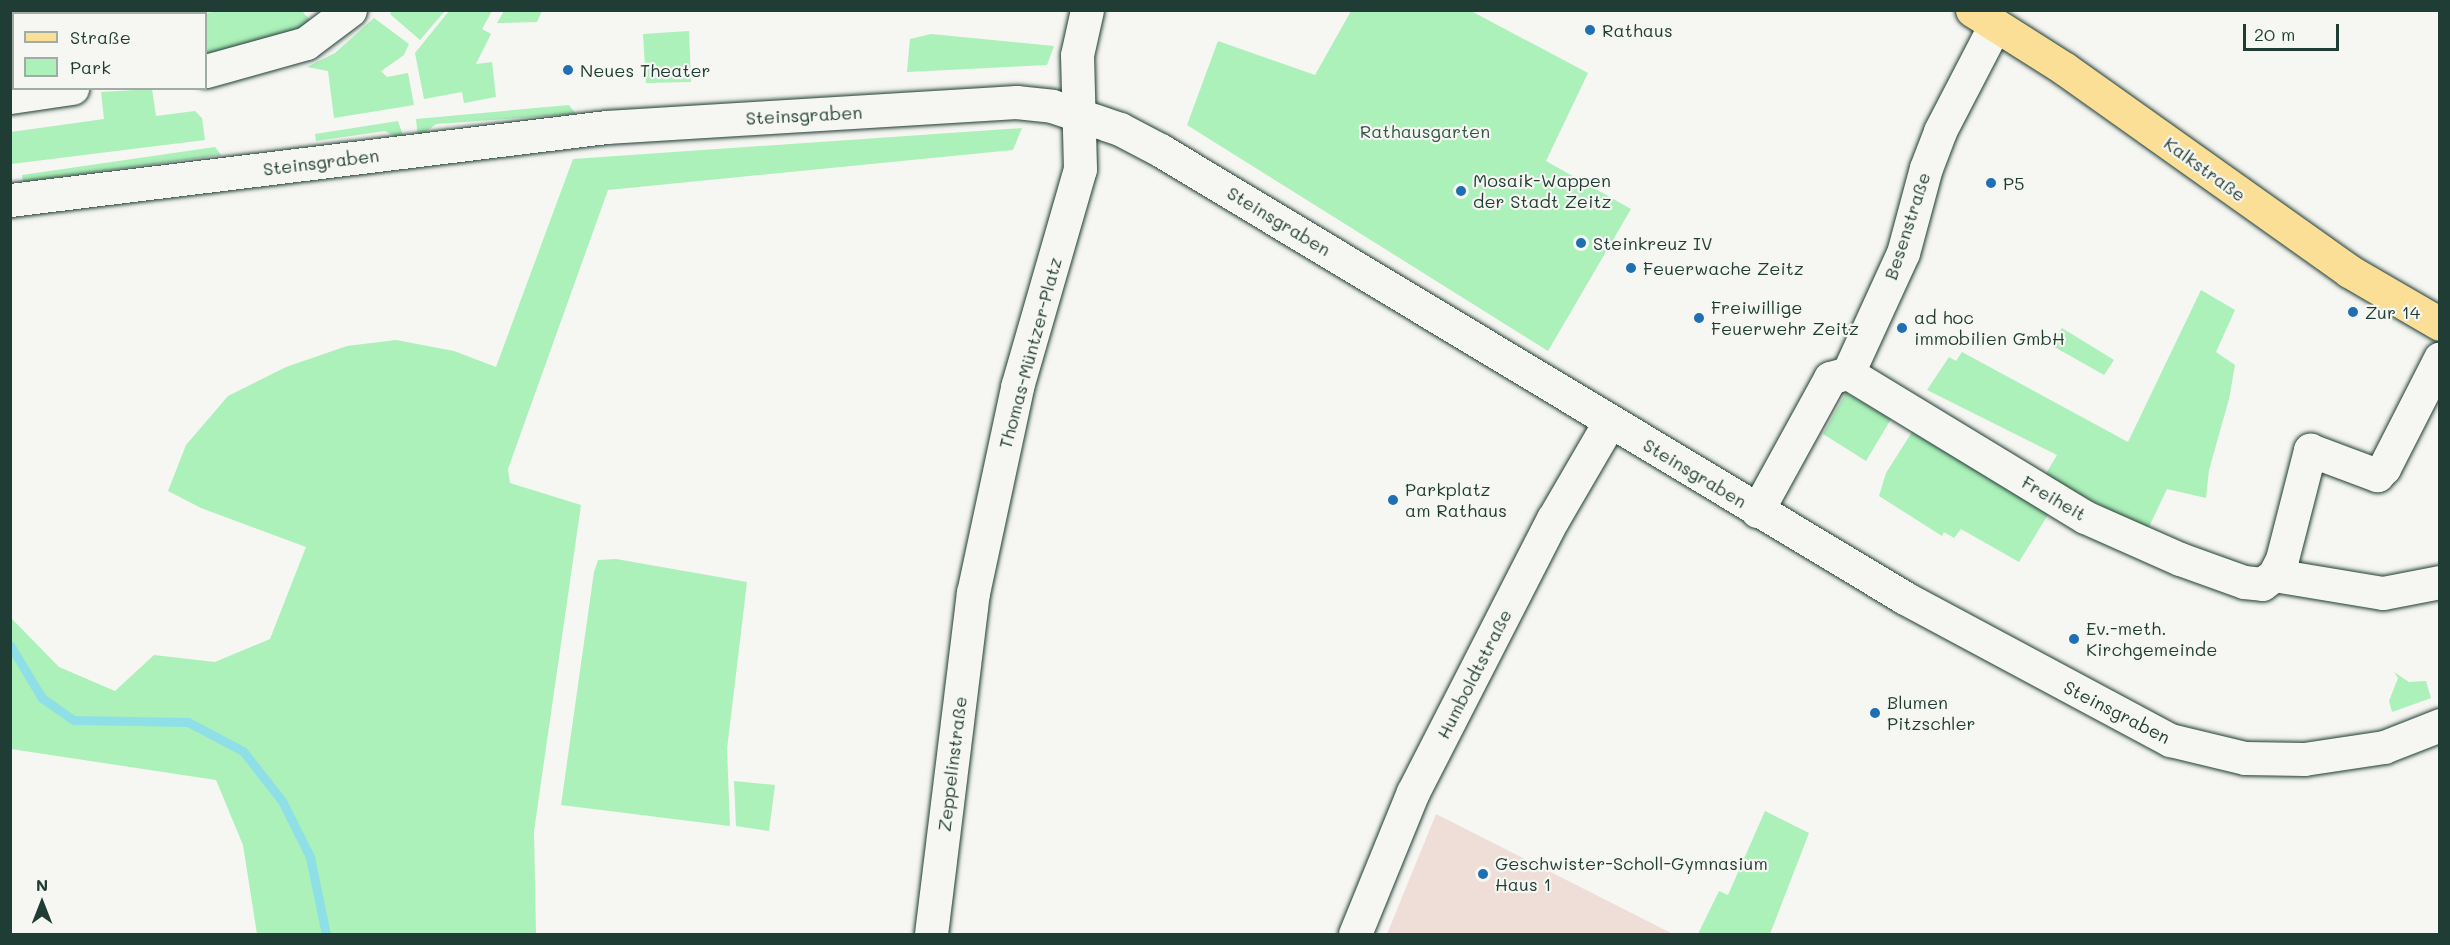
<!DOCTYPE html>
<meta charset="utf-8">
<style>
body{margin:0}
#map{position:relative;width:2450px;height:945px;overflow:hidden;background:#f6f6f2;font-family:Mali,sans-serif}
div>[style]{position:absolute}
.built>*{inset:0;background:#efded8}
.green>*{inset:0;background:#acf0ba}
.stream>*{height:9px;margin:-4.5px;padding:0 4.5px;transform-origin:4.5px;border-radius:4.5px;background:#8fe0e6}
.roads{filter:drop-shadow(0 0 2px #1f3d34) drop-shadow(0 0 2px #1f3d34)}
.minor>*{height:33px;margin:-16.5px;padding:0 16.5px;transform-origin:16.5px;border-radius:16.5px;background:#f6f6f2}
.major>*{height:33px;margin:-16.5px;padding:0 16.5px;transform-origin:16.5px;border-radius:16.5px;background:#fbdf96}
.dots>*{width:16px;height:16px;translate:-50% -50%;box-sizing:border-box;border:3px solid #f6f6f2;border-radius:50%}
span{translate:-50% -50%;white-space:nowrap;text-align:center;line-height:1.15;-webkit-text-stroke:4.5px #f6f6f2;paint-order:stroke}
.poi-label{font-size:18px;color:#1f3d34}
.left{translate:0 -50%;text-align:left}
.street-label{font-size:18px;color:#1f3d34}
.park-label{font-size:18px;color:#345848}
.frame{position:absolute;inset:0;border:12px solid #1f3d34;pointer-events:none}
.legend{position:absolute;left:12px;top:12px;width:195px;height:78px;box-sizing:border-box;background:#f6f6f2;border:2px solid #a0aca6;margin:0;padding:8px 10px;list-style:none;font-size:18px;color:#1f3d34}
.legend li{display:flex;align-items:center;gap:12px;height:30px}
.legend b{width:30px;border:2px solid #a0aca6}
.north{position:absolute;left:12px;top:873px;width:60px;height:60px;-webkit-text-stroke:4px #f6f6f2;paint-order:stroke;rotate:0deg;font-size:16px;font-weight:700;line-height:24px;text-align:center;color:#1f3d34}
.north::after{content:'';display:block;margin:auto;width:21px;height:27px;background:#1f3d34;clip-path:polygon(50% 0,100% 100%,50% 72%,0 100%)}
.scale{position:absolute;left:2243px;top:24px;width:96px;height:27px;box-sizing:border-box;border:3px solid #1f3d34;border-top:0;padding-left:8px;font-size:18px;line-height:21px;white-space:nowrap;color:#1f3d34;-webkit-text-stroke:4px #f6f6f2;paint-order:stroke}
</style>
<div id="map">
<div class="built">
<i style="clip-path:polygon(1436px 814px,1673px 934px,1387px 934px)"></i>
</div>
<div class="green">
<i style="clip-path:polygon(11px 10px,105px 10px,105px 11px,14px 14px,13px 79px)"></i>
<i style="clip-path:polygon(231px 10px,302px 11px,315px 26px,206px 56px,206px 14px,196px 14px)"></i>
<i style="clip-path:polygon(392px 11px,392px 10px,445px 11px,420px 40px,390px 14px)"></i>
<i style="clip-path:polygon(449px 11px,492px 11px,482px 29px,491px 34px,476px 64px,492px 62px,496px 97px,464px 103px,462px 92px,424px 99px,415px 53px)"></i>
<i style="clip-path:polygon(504px 11px,504px 10px,542px 11px,537px 22px,497px 23px)"></i>
<i style="clip-path:polygon(1351px 11px,1471px 11px,1588px 73px,1546px 161px,1631px 209px,1548px 351px,1187px 125px,1218px 41px,1315px 75px)"></i>
<i style="clip-path:polygon(374px 18px,409px 44px,404px 55px,381px 71px,387px 77px,408px 73px,414px 105px,334px 118px,328px 71px,307px 67px,335px 53px)"></i>
<i style="clip-path:polygon(689px 31px,691px 82px,646px 83px,643px 34px)"></i>
<i style="clip-path:polygon(931px 34px,1054px 46px,1047px 65px,907px 72px,910px 39px)"></i>
<i style="clip-path:polygon(152px 89px,156px 116px,195px 111px,202px 118px,205px 140px,11px 164px,11px 132px,104px 119px,101px 92px)"></i>
<i style="clip-path:polygon(569px 105px,576px 114px,436px 124px,418px 138px,416px 119px)"></i>
<i style="clip-path:polygon(398px 121px,405px 141px,385px 131px,316px 141px,315px 134px)"></i>
<i style="clip-path:polygon(1022px 128px,1013px 150px,608px 190px,508px 469px,510px 483px,581px 505px,534px 831px,536px 934px,257px 934px,243px 845px,216px 780px,11px 749px,11px 618px,59px 667px,115px 691px,154px 655px,215px 662px,270px 639px,306px 547px,201px 508px,168px 491px,186px 445px,228px 396px,286px 367px,347px 346px,396px 340px,454px 351px,496px 367px,573px 159px)"></i>
<i style="clip-path:polygon(215px 147px,221px 155px,23px 182px,22px 175px)"></i>
<i style="clip-path:polygon(2201px 290px,2235px 310px,2216px 352px,2235px 365px,2229px 399px,2209px 470px,2206px 498px,2167px 489px,2148px 529px,2044px 477px,2057px 455px,1927px 390px,1949px 357px,1956px 361px,1962px 352px,2128px 442px)"></i>
<i style="clip-path:polygon(2062px 328px,2114px 360px,2104px 375px,2051px 345px)"></i>
<i style="clip-path:polygon(1846px 393px,1891px 419px,1866px 461px,1823px 434px)"></i>
<i style="clip-path:polygon(1912px 432px,2049px 513px,2019px 562px,1961px 529px,1954px 538px,1944px 532px,1942px 536px,1879px 496px,1886px 473px)"></i>
<i style="clip-path:polygon(616px 559px,747px 582px,727px 749px,730px 826px,561px 805px,594px 572px,598px 560px)"></i>
<i style="clip-path:polygon(2394px 672px,2409px 682px,2426px 681px,2431px 698px,2392px 712px,2389px 701px,2398px 678px)"></i>
<i style="clip-path:polygon(734px 781px,775px 785px,769px 831px,736px 826px)"></i>
<i style="clip-path:polygon(1765px 811px,1809px 833px,1770px 934px,1698px 934px,1719px 891px,1728px 895px)"></i>
</div>
<div class="stream">
<i style="left:10px;top:645px;width:62px;rotate:58.9deg"></i>
<i style="left:42px;top:698px;width:39px;rotate:35deg"></i>
<i style="left:74px;top:720px;width:114px;rotate:1deg"></i>
<i style="left:188px;top:722px;width:62px;rotate:27.8deg"></i>
<i style="left:243px;top:751px;width:63px;rotate:52deg"></i>
<i style="left:282px;top:801px;width:63px;rotate:63.4deg"></i>
<i style="left:310px;top:857px;width:79px;rotate:78.3deg"></i>
</div>
<div class="roads">
<div class="minor">
<i style="left:206px;top:71px;width:104px;rotate:-15.6deg"></i>
<i style="left:306px;top:43px;width:55px;rotate:-36.9deg"></i>
<i style="left:10px;top:97px;width:63px;rotate:-8.3deg"></i>
<i style="left:10px;top:200px;width:600px;rotate:-6.98deg"></i>
<i style="left:606px;top:127px;width:411px;rotate:-3.5deg"></i>
<i style="left:1016px;top:102px;width:36px;rotate:6deg"></i>
<i style="left:1052px;top:106px;width:72px;rotate:18.7deg"></i>
<i style="left:1120px;top:129px;width:45px;rotate:27.7deg"></i>
<i style="left:1160px;top:150px;width:869px;rotate:31.02deg"></i>
<i style="left:1905px;top:598px;width:301px;rotate:28.2deg"></i>
<i style="left:2170px;top:740px;width:77px;rotate:13.5deg"></i>
<i style="left:2245px;top:758px;width:59px;rotate:1deg"></i>
<i style="left:2304px;top:759px;width:81px;rotate:-8.5deg"></i>
<i style="left:2384px;top:747px;width:60px;rotate:-21.4deg"></i>
<i style="left:1848px;top:373px;width:277px;rotate:31.3deg"></i>
<i style="left:2085px;top:517px;width:104px;rotate:23.9deg"></i>
<i style="left:2180px;top:559px;width:68px;rotate:19.8deg"></i>
<i style="left:2244px;top:582px;width:18px;rotate:6deg"></i>
<i style="left:2262px;top:584px;width:15px;rotate:-37deg"></i>
<i style="left:2274px;top:575px;width:18px;rotate:-63deg"></i>
<i style="left:2282px;top:559px;width:113px;rotate:-75.6deg"></i>
<i style="left:2310px;top:450px;width:72px;rotate:20.5deg"></i>
<i style="left:2377px;top:475px;width:10px;rotate:-45deg"></i>
<i style="left:2384px;top:468px;width:123px;rotate:-63deg"></i>
<i style="left:1757px;top:511px;width:152px;rotate:-61.2deg"></i>
<i style="left:1830px;top:378px;width:19px;rotate:-16deg"></i>
<i style="left:1848px;top:373px;width:132px;rotate:-65.4deg"></i>
<i style="left:1903px;top:253px;width:88px;rotate:-74.9deg"></i>
<i style="left:1926px;top:168px;width:40px;rotate:-69deg"></i>
<i style="left:1940px;top:131px;width:119px;rotate:-62.6deg"></i>
<i style="left:2274px;top:575px;width:110px;rotate:9.4deg"></i>
<i style="left:2383px;top:593px;width:58px;rotate:-10.9deg"></i>
<i style="left:931px;top:934px;width:344px;rotate:-83deg"></i>
<i style="left:973px;top:593px;width:211px;rotate:-77.9deg"></i>
<i style="left:1017px;top:387px;width:227px;rotate:-73.9deg"></i>
<i style="left:1080px;top:169px;width:114px;rotate:-91.5deg"></i>
<i style="left:1077px;top:55px;width:46px;rotate:-77.5deg"></i>
<i style="left:1355px;top:934px;width:153px;rotate:-67.8deg"></i>
<i style="left:1413px;top:792px;width:307px;rotate:-62.9deg"></i>
<i style="left:1553px;top:519px;width:113px;rotate:-59.8deg"></i>
</div>
<div class="major">
<i style="left:1972px;top:10px;width:110px;rotate:32.4deg"></i>
<i style="left:2065px;top:69px;width:349px;rotate:35.4deg"></i>
<i style="left:2349px;top:271px;width:105px;rotate:30.2deg"></i>
</div>
</div>
<div class="dots">
<i style="left:1590px;top:30px;background:#1f6fb2"></i>
<i style="left:568px;top:70px;background:#1f6fb2"></i>
<i style="left:1991px;top:183px;background:#1f6fb2"></i>
<i style="left:1461px;top:191px;background:#1f6fb2"></i>
<i style="left:1581px;top:243px;background:#1f6fb2"></i>
<i style="left:1631px;top:268px;background:#1f6fb2"></i>
<i style="left:2353px;top:312px;background:#1f6fb2"></i>
<i style="left:1699px;top:318px;background:#1f6fb2"></i>
<i style="left:1902px;top:328px;background:#1f6fb2"></i>
<i style="left:1393px;top:500px;background:#1f6fb2"></i>
<i style="left:2074px;top:639px;background:#1f6fb2"></i>
<i style="left:1875px;top:713px;background:#1f6fb2"></i>
<i style="left:1483px;top:874px;background:#1f6fb2"></i>
</div>
<div class="poi-label">
<span class="left" style="left:1602px;top:30px">Rathaus</span>
<span class="left" style="left:580px;top:70px">Neues Theater</span>
<span class="left" style="left:1473px;top:191px">Mosaik-Wappen<br>der Stadt Zeitz</span>
<span class="left" style="left:2003px;top:183px">P5</span>
<span class="left" style="left:1593px;top:243px">Steinkreuz IV</span>
<span class="left" style="left:1643px;top:268px">Feuerwache Zeitz</span>
<span class="left" style="left:1711px;top:318px">Freiwillige<br>Feuerwehr Zeitz</span>
<span class="left" style="left:2365px;top:312px">Zur 14</span>
<span class="left" style="left:1914px;top:328px">ad hoc<br>immobilien GmbH</span>
<span class="left" style="left:1405px;top:500px">Parkplatz<br>am Rathaus</span>
<span class="left" style="left:2086px;top:639px">Ev.-meth.<br>Kirchgemeinde</span>
<span class="left" style="left:1887px;top:713px">Blumen<br>Pitzschler</span>
<span class="left" style="left:1495px;top:874px">Geschwister-Scholl-Gymnasium<br>Haus 1</span>
</div>
<div class="street-label">
<span style="left:804px;top:115px;rotate:-3deg">Steinsgraben</span>
<span style="left:321px;top:162px;rotate:-7deg">Steinsgraben</span>
<span style="left:2205px;top:169px;rotate:36deg">Kalkstraße</span>
<span style="left:1279px;top:221px;rotate:31deg">Steinsgraben</span>
<span style="left:1907px;top:226px;rotate:-72deg">Besenstraße</span>
<span style="left:1030px;top:353px;rotate:-75deg">Thomas-Müntzer-Platz</span>
<span style="left:1695px;top:473px;rotate:31deg">Steinsgraben</span>
<span style="left:2054px;top:498px;rotate:30deg">Freiheit</span>
<span style="left:1474px;top:674px;rotate:-63deg">Humboldtstraße</span>
<span style="left:2117px;top:712px;rotate:27deg">Steinsgraben</span>
<span style="left:952px;top:764px;rotate:-83deg">Zeppelinstraße</span>
</div>
<div class="park-label">
<span style="left:1425px;top:131px">Rathausgarten</span>
</div>
<div class="frame"></div>
<ul class="legend">
<li><b style="height:8px;background:#fbdf96"></b>Straße</li>
<li><b style="height:16px;background:#acf0ba"></b>Park</li>
</ul>
<div class="north">N</div>
<div class="scale">20 m</div>
</div>
